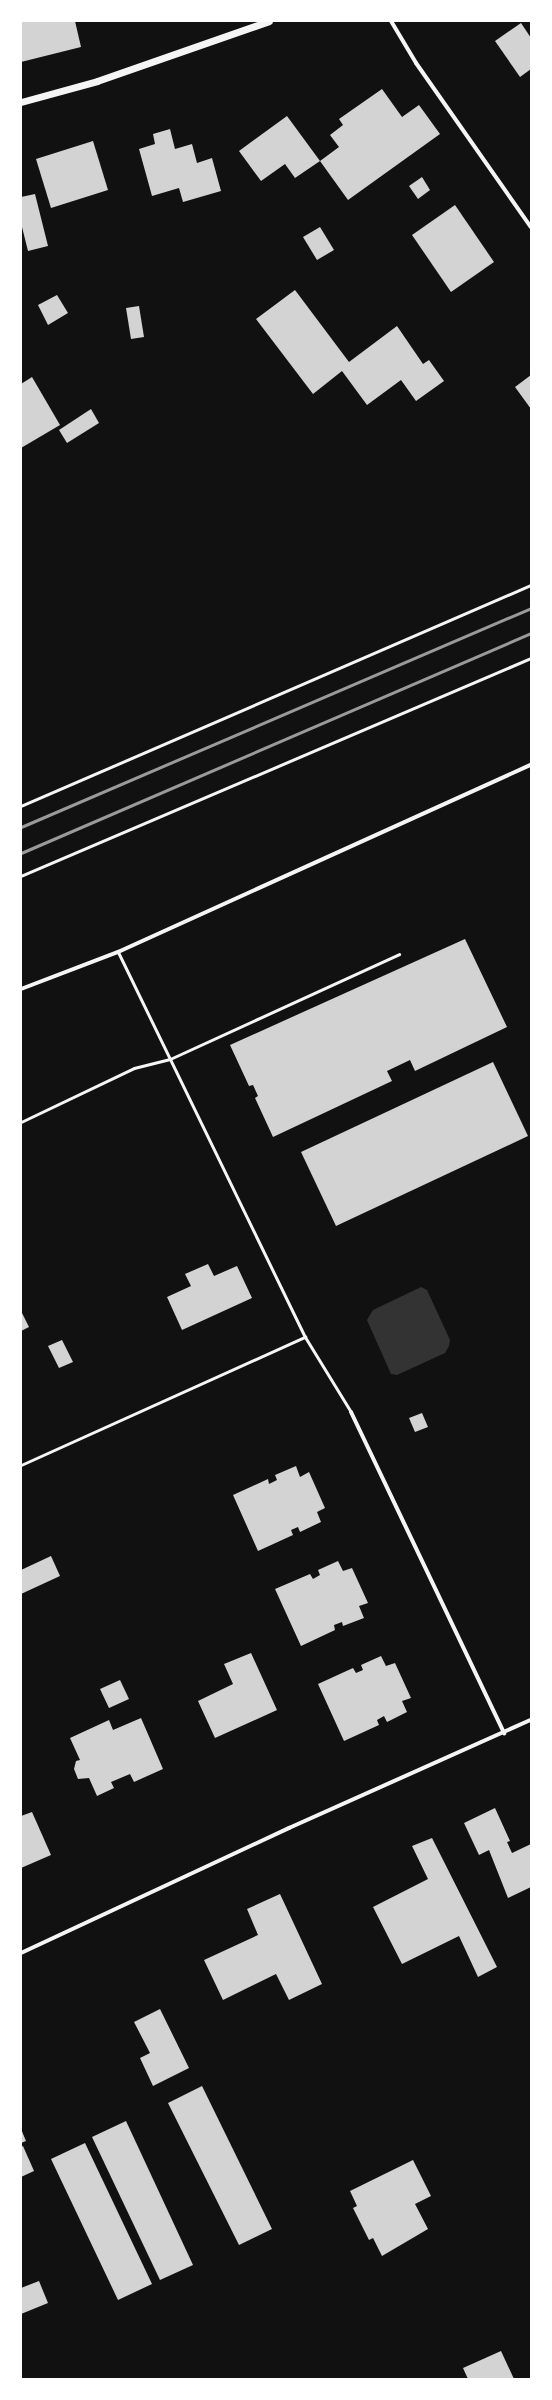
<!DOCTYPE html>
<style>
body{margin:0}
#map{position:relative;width:552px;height:2400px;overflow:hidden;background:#111;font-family:Barlow,sans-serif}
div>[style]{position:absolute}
.water>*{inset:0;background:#333}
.building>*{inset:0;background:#d3d3d3}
.path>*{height:2.5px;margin:-1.25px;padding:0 1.25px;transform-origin:1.25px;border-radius:1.25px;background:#f5f5f5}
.service>*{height:3px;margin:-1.5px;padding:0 1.5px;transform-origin:1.5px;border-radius:1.5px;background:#f5f5f5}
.minor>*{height:4px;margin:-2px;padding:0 2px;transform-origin:2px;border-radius:2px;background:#f5f5f5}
.tertiary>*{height:7px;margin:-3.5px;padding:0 3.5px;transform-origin:3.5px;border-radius:3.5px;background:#f5f5f5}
.rail>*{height:3px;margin:-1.5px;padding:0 1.5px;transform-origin:1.5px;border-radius:1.5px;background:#9a9a9a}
span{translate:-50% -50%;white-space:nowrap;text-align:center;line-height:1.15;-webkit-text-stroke:3px #fff;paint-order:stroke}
.frame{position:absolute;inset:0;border:22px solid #fff;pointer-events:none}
</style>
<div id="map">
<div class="water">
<i style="clip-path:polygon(421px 1287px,427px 1290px,450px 1340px,449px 1346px,445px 1353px,397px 1375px,391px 1374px,367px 1320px,373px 1310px)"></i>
</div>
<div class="building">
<i style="clip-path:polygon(21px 21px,75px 21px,81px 47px,21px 62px)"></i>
<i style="clip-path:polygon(521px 23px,531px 38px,531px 69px,520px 77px,495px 41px)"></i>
<i style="clip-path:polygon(382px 89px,402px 117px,419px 105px,440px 134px,348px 200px,320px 161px,339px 147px,330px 135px,343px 125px,339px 119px)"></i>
<i style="clip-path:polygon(287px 116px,320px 161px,295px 178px,285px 164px,261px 181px,239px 151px)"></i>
<i style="clip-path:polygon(170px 129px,175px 149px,192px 144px,197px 163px,212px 158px,221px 191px,183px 202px,179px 188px,152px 196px,139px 149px,155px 144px,153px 134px)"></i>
<i style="clip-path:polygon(93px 141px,108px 190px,51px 208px,36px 159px)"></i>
<i style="clip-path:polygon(422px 177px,430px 190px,418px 199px,409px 186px)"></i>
<i style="clip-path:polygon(35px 194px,48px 246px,28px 251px,21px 223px,21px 197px)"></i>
<i style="clip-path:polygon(455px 205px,494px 262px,451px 292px,412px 235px)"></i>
<i style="clip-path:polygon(320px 227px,334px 250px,317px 260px,303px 237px)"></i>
<i style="clip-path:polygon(295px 290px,349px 362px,397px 326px,423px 364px,429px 360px,444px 381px,416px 401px,401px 380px,367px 405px,342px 371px,313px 394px,256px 319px)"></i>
<i style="clip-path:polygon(57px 295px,68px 313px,48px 325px,38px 305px)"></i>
<i style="clip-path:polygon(139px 306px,144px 337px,131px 339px,126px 308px)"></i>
<i style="clip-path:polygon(531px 375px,531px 409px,515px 387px)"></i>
<i style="clip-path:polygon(32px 377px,60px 425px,21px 448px,21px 384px)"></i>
<i style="clip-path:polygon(91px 409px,99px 423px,67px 443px,59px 430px)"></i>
<i style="clip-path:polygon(465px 939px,507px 1027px,415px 1071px,410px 1060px,387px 1071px,392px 1081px,273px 1137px,255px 1098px,258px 1096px,253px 1085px,249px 1086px,230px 1045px)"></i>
<i style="clip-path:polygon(493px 1062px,528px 1136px,336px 1226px,301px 1152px)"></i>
<i style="clip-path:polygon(208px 1264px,214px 1276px,237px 1266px,252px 1298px,182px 1330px,167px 1297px,191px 1286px,185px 1274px)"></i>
<i style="clip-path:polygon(21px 1311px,29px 1327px,21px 1331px)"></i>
<i style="clip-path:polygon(62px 1340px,73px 1362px,59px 1368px,48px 1346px)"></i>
<i style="clip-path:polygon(422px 1413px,428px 1427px,415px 1432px,409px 1418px)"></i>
<i style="clip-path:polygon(296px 1466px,300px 1477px,309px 1472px,325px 1508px,317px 1512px,321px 1522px,300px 1532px,298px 1527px,291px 1530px,293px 1535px,258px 1551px,233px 1495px,268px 1479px,269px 1484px,277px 1480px,275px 1475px)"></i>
<i style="clip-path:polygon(51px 1556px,60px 1576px,21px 1594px,21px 1570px)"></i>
<i style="clip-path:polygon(338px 1561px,343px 1571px,352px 1568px,368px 1603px,359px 1606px,364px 1618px,343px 1626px,342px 1622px,334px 1625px,335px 1630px,301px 1646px,275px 1589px,310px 1574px,313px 1579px,320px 1575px,318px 1570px)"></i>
<i style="clip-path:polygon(251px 1653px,277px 1710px,215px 1738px,198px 1701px,233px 1684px,224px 1664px)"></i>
<i style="clip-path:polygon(381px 1656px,386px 1666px,395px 1663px,411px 1698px,402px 1701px,407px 1712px,387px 1722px,384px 1716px,377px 1720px,379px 1725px,344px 1741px,318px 1684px,353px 1668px,356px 1673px,363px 1670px,361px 1665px)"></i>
<i style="clip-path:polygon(120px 1680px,129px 1699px,109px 1708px,100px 1689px)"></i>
<i style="clip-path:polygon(141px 1718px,163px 1769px,134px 1782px,130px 1774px,111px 1782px,114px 1788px,97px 1796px,89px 1778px,78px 1779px,74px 1769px,76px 1761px,80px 1760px,70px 1738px,109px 1720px,113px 1730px)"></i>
<i style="clip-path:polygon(495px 1808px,510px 1841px,507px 1842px,512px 1853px,531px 1844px,531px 1887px,508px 1898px,489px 1850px,479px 1855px,464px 1823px)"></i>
<i style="clip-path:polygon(32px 1812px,51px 1855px,21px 1868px,21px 1816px)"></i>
<i style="clip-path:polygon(432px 1838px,497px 1967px,478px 1977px,459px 1936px,402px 1964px,373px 1907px,428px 1879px,412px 1846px)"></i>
<i style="clip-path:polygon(280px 1894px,322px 1984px,289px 2000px,276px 1974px,223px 2000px,204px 1960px,258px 1935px,247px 1909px)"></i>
<i style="clip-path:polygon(160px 2009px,189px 2068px,153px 2086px,140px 2058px,150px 2053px,134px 2022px)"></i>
<i style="clip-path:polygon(202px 2086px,272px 2229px,239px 2245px,168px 2103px)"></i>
<i style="clip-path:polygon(126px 2121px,193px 2265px,160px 2280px,92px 2137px)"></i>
<i style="clip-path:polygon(21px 2129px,26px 2141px,21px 2143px)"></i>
<i style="clip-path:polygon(85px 2143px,152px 2284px,118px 2300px,51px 2159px)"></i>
<i style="clip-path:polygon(23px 2146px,34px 2171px,21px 2177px,21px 2147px)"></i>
<i style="clip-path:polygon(413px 2160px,431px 2196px,415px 2204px,428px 2229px,382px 2256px,373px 2238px,369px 2240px,353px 2208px,357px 2206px,350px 2191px)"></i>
<i style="clip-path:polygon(39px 2281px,48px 2303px,21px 2314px,21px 2288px)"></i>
<i style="clip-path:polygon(501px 2351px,514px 2379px,468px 2379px,463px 2368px)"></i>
</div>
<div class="path">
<i style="left:21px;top:806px;width:556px;rotate:-23.43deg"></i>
<i style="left:21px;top:876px;width:555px;rotate:-23.14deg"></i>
</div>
<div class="service">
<i style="left:118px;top:952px;width:428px;rotate:64.1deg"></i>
<i style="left:305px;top:1337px;width:88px;rotate:58.5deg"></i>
<i style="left:21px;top:1122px;width:125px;rotate:-25.5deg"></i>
<i style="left:134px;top:1068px;width:37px;rotate:-14deg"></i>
<i style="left:170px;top:1059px;width:252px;rotate:-24.6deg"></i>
<i style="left:21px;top:1465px;width:312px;rotate:-24.3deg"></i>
</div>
<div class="minor">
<i style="left:391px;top:21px;width:49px;rotate:59.2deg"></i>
<i style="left:416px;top:63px;width:200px;rotate:55deg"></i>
<i style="left:21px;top:989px;width:104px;rotate:-20.9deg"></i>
<i style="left:118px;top:952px;width:453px;rotate:-24.4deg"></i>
<i style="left:351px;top:1412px;width:356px;rotate:64.5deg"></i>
<i style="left:21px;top:1953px;width:296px;rotate:-25deg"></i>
<i style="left:289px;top:1828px;width:265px;rotate:-24.1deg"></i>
</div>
<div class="tertiary">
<i style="left:21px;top:102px;width:79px;rotate:-15.4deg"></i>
<i style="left:97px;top:81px;width:182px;rotate:-19.2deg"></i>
</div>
<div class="rail">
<i style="left:21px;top:827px;width:555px;rotate:-23.24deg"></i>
<i style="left:21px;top:853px;width:555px;rotate:-23.33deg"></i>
</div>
<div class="frame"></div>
</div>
